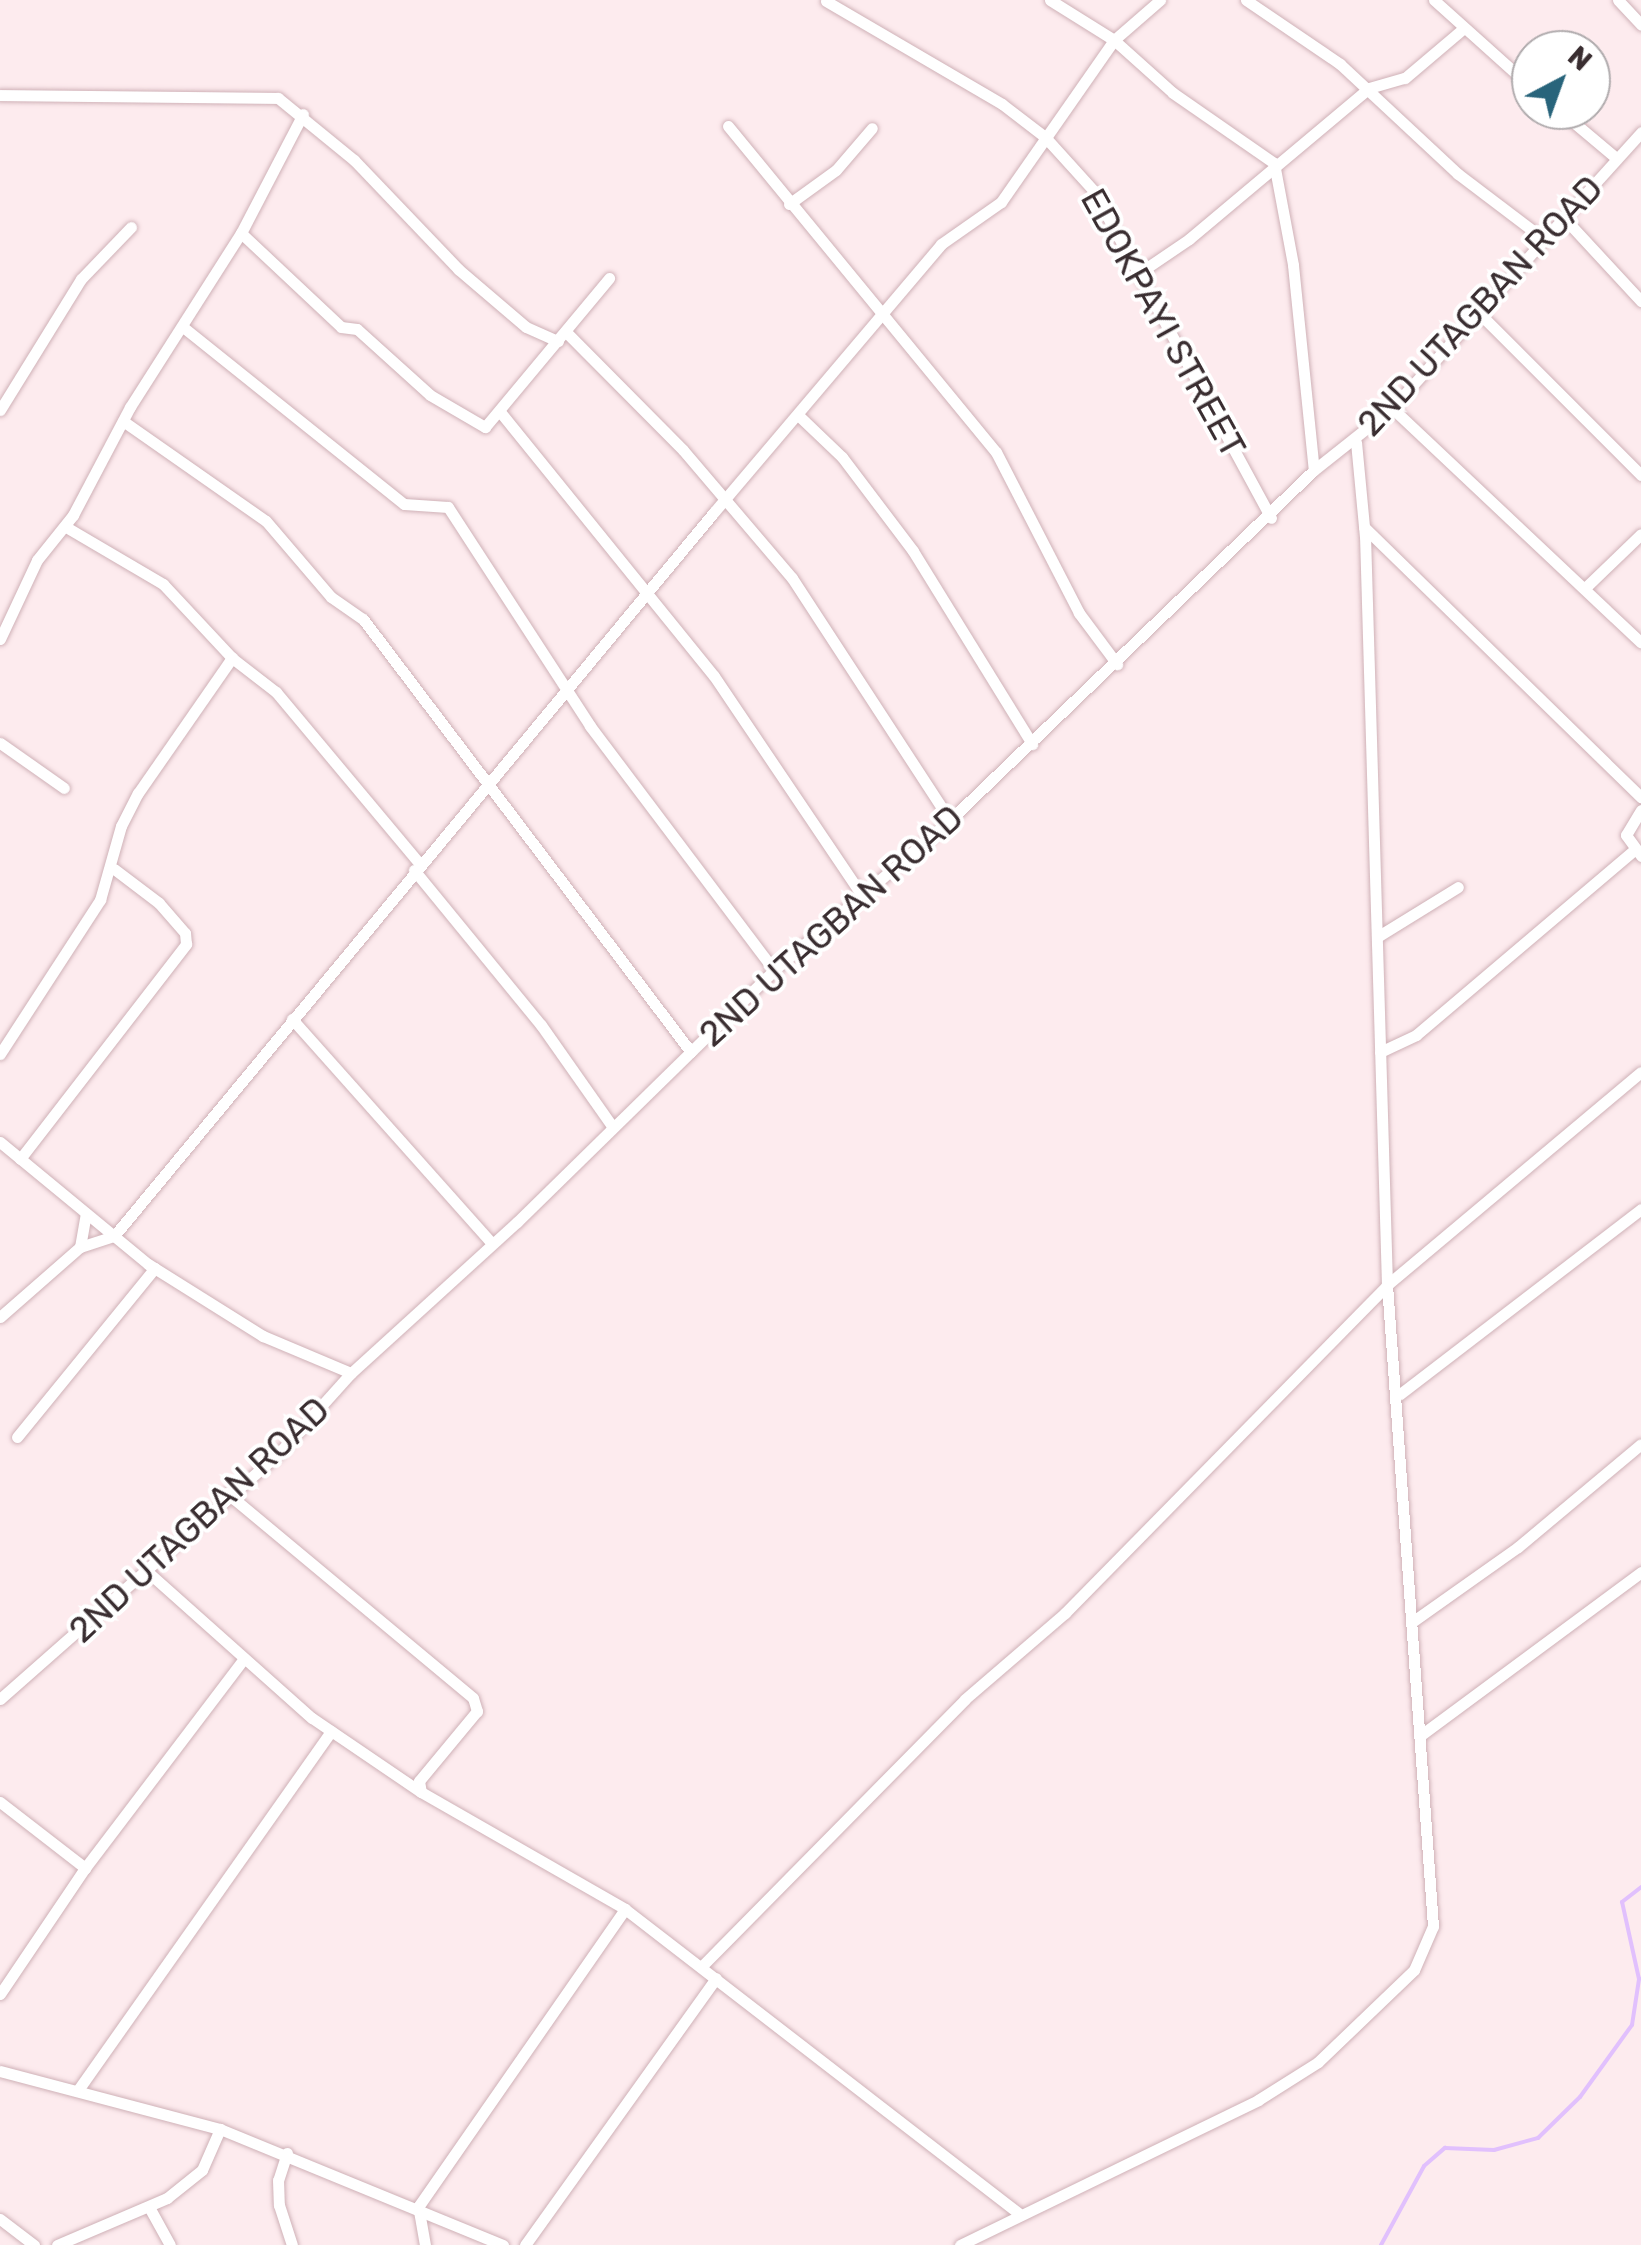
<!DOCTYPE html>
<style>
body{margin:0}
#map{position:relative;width:1641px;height:2245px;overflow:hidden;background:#fdebee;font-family:Rubik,sans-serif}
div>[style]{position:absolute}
.stream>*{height:4px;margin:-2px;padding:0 2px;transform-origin:2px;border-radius:2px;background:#e1c0fd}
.roads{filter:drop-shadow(0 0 2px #cfb1b7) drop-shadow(0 0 2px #cfb1b7)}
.minor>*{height:11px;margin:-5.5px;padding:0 5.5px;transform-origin:5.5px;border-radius:5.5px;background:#fff}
span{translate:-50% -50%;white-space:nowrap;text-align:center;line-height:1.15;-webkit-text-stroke:8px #fff;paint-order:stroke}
.street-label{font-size:35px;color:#3a2e31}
.north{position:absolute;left:1511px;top:30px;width:100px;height:100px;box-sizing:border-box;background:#fff;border:2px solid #b0abad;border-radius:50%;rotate:41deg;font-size:28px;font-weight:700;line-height:40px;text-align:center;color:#3a2e31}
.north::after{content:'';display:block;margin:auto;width:35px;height:45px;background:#28647b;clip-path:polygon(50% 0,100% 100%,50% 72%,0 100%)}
</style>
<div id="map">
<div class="stream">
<i style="left:1381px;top:2245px;width:90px;rotate:-61.4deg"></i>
<i style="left:1424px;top:2166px;width:28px;rotate:-41deg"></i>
<i style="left:1445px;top:2148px;width:49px;rotate:2.3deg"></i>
<i style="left:1494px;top:2150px;width:46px;rotate:-15.3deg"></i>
<i style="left:1538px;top:2138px;width:59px;rotate:-44.3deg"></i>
<i style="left:1580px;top:2097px;width:89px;rotate:-54.2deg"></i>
<i style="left:1632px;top:2025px;width:47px;rotate:-81.3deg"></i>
<i style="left:1639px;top:1979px;width:79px;rotate:-102.4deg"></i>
<i style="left:1622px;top:1902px;width:24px;rotate:-38deg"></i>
</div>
<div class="roads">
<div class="minor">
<i style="left:1050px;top:0;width:75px;rotate:32deg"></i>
<i style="left:1114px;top:40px;width:79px;rotate:41.9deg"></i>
<i style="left:1173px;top:93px;width:123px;rotate:34.7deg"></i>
<i style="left:1274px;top:163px;width:104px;rotate:79.4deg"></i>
<i style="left:1293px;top:265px;width:206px;rotate:84.2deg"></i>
<i style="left:1246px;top:0;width:114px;rotate:34.2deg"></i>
<i style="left:1340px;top:64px;width:161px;rotate:43deg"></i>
<i style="left:1458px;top:174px;width:109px;rotate:37.2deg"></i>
<i style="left:1434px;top:0;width:130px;rotate:41.9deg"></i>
<i style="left:1618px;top:0;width:34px;rotate:47deg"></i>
<i style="left:826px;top:1px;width:204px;rotate:30.3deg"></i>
<i style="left:1002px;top:104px;width:54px;rotate:37.5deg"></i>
<i style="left:1045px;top:137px;width:72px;rotate:47.8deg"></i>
<i style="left:1093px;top:190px;width:373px;rotate:61.5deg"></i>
<i style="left:0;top:95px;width:278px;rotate:0.6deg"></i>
<i style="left:278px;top:98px;width:98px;rotate:39.2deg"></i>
<i style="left:354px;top:160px;width:151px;rotate:46.3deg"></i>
<i style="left:458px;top:269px;width:89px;rotate:40.5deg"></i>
<i style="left:526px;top:327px;width:35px;rotate:24deg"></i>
<i style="left:1559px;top:110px;width:73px;rotate:40deg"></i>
<i style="left:728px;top:126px;width:422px;rotate:50.6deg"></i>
<i style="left:996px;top:452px;width:181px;rotate:62.7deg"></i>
<i style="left:1079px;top:613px;width:64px;rotate:53.3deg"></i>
<i style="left:789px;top:204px;width:58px;rotate:-35.9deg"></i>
<i style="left:836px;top:170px;width:55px;rotate:-49.4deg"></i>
<i style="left:1565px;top:219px;width:112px;rotate:47.2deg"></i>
<i style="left:241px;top:233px;width:137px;rotate:43.2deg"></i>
<i style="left:341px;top:327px;width:16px;rotate:7deg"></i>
<i style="left:357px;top:329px;width:98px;rotate:42.1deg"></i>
<i style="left:430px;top:395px;width:64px;rotate:30.2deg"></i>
<i style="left:485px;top:427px;width:194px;rotate:-50.2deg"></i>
<i style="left:1142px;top:271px;width:57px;rotate:-34.2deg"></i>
<i style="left:1189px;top:239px;width:235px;rotate:-40deg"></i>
<i style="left:1369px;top:88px;width:37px;rotate:-16deg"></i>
<i style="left:1405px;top:78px;width:77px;rotate:-40.3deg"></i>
<i style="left:1477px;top:311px;width:232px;rotate:45deg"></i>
<i style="left:183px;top:327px;width:283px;rotate:38.7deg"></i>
<i style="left:404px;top:504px;width:44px;rotate:3.9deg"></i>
<i style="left:448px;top:507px;width:261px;rotate:57deg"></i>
<i style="left:590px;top:726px;width:306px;rotate:53deg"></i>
<i style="left:566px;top:332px;width:166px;rotate:45.2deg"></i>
<i style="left:683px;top:450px;width:168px;rotate:49.6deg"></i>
<i style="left:792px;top:578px;width:289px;rotate:56.9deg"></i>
<i style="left:1392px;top:408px;width:342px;rotate:43.3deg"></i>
<i style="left:0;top:410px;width:154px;rotate:-58.3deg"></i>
<i style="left:81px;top:279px;width:72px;rotate:-46.1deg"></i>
<i style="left:501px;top:413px;width:338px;rotate:51deg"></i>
<i style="left:714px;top:676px;width:259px;rotate:56deg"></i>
<i style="left:798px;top:415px;width:61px;rotate:43.7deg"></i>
<i style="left:842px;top:457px;width:118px;rotate:52.9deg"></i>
<i style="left:913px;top:551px;width:227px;rotate:58.3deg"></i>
<i style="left:123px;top:421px;width:174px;rotate:35deg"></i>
<i style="left:266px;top:521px;width:100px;rotate:49.5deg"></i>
<i style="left:331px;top:597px;width:39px;rotate:35deg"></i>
<i style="left:363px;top:619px;width:543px;rotate:52.86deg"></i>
<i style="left:66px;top:527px;width:113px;rotate:30.4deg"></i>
<i style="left:163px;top:584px;width:101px;rotate:47deg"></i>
<i style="left:232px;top:658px;width:56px;rotate:37.7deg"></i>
<i style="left:276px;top:692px;width:223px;rotate:50.1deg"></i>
<i style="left:1364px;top:527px;width:387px;rotate:44.3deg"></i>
<i style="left:1586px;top:587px;width:76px;rotate:-43.9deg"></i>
<i style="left:0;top:639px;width:87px;rotate:-64.9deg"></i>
<i style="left:37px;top:560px;width:58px;rotate:-51.3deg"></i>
<i style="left:73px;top:515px;width:122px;rotate:-62.2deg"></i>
<i style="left:130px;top:407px;width:206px;rotate:-57.5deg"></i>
<i style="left:241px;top:233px;width:134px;rotate:-62.5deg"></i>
<i style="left:0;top:743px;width:78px;rotate:35.1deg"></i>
<i style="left:1641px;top:810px;width:29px;rotate:121deg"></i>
<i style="left:1626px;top:835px;width:26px;rotate:54deg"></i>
<i style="left:414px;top:870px;width:200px;rotate:50.7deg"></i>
<i style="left:541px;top:1025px;width:123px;rotate:54.9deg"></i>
<i style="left:1377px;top:937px;width:95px;rotate:-31.7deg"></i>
<i style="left:292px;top:1019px;width:297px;rotate:48.3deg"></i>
<i style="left:1380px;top:1052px;width:40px;rotate:-25deg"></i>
<i style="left:1416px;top:1035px;width:286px;rotate:-40.3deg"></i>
<i style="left:0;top:1054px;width:184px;rotate:-57deg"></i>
<i style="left:100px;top:900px;width:77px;rotate:-74.2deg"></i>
<i style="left:121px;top:826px;width:37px;rotate:-63deg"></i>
<i style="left:138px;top:793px;width:165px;rotate:-55.2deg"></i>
<i style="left:0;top:1142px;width:192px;rotate:39.5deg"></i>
<i style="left:148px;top:1264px;width:136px;rotate:32.1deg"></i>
<i style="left:263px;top:1336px;width:95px;rotate:22.8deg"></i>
<i style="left:20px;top:1159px;width:272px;rotate:-52.3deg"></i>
<i style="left:186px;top:944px;width:11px;rotate:-95deg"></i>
<i style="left:185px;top:933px;width:40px;rotate:-131deg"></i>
<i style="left:159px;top:903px;width:56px;rotate:-142.9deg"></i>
<i style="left:114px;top:1236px;width:940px;rotate:-50.35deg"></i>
<i style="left:714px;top:512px;width:351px;rotate:-49.7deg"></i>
<i style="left:941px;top:244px;width:73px;rotate:-35deg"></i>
<i style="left:1001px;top:202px;width:198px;rotate:-55.1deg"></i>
<i style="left:1114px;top:40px;width:61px;rotate:-41deg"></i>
<i style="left:80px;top:1247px;width:34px;rotate:-80deg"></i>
<i style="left:0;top:1317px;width:106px;rotate:-41.2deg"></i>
<i style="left:80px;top:1247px;width:36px;rotate:-18deg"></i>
<i style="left:1400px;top:1394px;width:304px;rotate:-37.5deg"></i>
<i style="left:17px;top:1437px;width:218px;rotate:-50.8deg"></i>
<i style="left:227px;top:1493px;width:320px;rotate:39.8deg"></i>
<i style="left:473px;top:1698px;width:14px;rotate:73deg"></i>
<i style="left:477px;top:1711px;width:91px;rotate:129.6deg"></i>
<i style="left:419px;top:1781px;width:11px;rotate:80deg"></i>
<i style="left:149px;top:1573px;width:218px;rotate:41.7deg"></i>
<i style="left:312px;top:1718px;width:132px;rotate:34.2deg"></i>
<i style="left:421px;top:1792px;width:235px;rotate:29.8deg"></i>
<i style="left:625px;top:1909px;width:497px;rotate:37.7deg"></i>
<i style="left:1412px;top:1622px;width:130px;rotate:-35.3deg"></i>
<i style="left:1518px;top:1547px;width:160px;rotate:-39.9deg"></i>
<i style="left:0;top:1699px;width:371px;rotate:-41.4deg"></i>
<i style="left:278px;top:1454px;width:109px;rotate:-48deg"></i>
<i style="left:351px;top:1373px;width:224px;rotate:-42.3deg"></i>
<i style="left:517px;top:1222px;width:360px;rotate:-44.4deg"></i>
<i style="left:774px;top:970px;width:231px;rotate:-40.4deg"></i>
<i style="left:950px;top:820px;width:505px;rotate:-43.88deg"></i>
<i style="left:1314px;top:470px;width:100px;rotate:-38.5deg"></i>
<i style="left:1392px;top:408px;width:372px;rotate:-47.9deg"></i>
<i style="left:1421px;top:1735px;width:274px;rotate:-36.5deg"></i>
<i style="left:0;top:1802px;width:108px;rotate:37.8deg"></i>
<i style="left:85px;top:1868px;width:152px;rotate:124deg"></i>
<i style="left:85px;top:1868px;width:260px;rotate:-52.8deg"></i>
<i style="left:701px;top:1967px;width:376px;rotate:-45.4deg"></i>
<i style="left:965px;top:1699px;width:132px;rotate:-40.7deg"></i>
<i style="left:1065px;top:1613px;width:460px;rotate:-45.5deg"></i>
<i style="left:1387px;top:1285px;width:331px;rotate:-40deg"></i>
<i style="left:0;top:2071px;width:228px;rotate:14.8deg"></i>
<i style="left:220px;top:2129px;width:306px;rotate:22.3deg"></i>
<i style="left:78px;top:2090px;width:439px;rotate:-54.8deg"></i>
<i style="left:287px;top:2153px;width:28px;rotate:108deg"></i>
<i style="left:278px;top:2180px;width:25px;rotate:88deg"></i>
<i style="left:279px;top:2205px;width:42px;rotate:72deg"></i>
<i style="left:149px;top:2207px;width:43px;rotate:61.1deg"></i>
<i style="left:0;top:2219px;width:43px;rotate:37.4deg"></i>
<i style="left:57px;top:2245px;width:120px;rotate:-23.1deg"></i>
<i style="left:167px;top:2198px;width:45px;rotate:-38.7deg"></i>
<i style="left:202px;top:2170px;width:45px;rotate:-66.3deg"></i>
<i style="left:425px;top:2245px;width:39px;rotate:-100deg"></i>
<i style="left:418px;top:2207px;width:363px;rotate:-55.2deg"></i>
<i style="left:525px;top:2245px;width:328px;rotate:-54.4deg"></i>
<i style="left:960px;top:2245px;width:331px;rotate:-25.9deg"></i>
<i style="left:1258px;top:2100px;width:71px;rotate:-32.3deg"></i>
<i style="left:1318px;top:2062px;width:133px;rotate:-43.8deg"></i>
<i style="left:1414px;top:1970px;width:48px;rotate:-66.6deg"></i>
<i style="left:1433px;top:1926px;width:643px;rotate:-94.1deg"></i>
<i style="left:1387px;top:1285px;width:748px;rotate:-91.68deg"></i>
<i style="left:1365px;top:537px;width:95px;rotate:-95.4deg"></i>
</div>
</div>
<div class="street-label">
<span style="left:1480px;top:306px;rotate:-47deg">2ND UTAGBAN ROAD</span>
<span style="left:1163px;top:323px;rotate:61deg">EDOKPAYI STREET</span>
<span style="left:831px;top:926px;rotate:-42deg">2ND UTAGBAN ROAD</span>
<span style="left:199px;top:1520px;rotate:-43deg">2ND UTAGBAN ROAD</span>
</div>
<div class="north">N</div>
</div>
